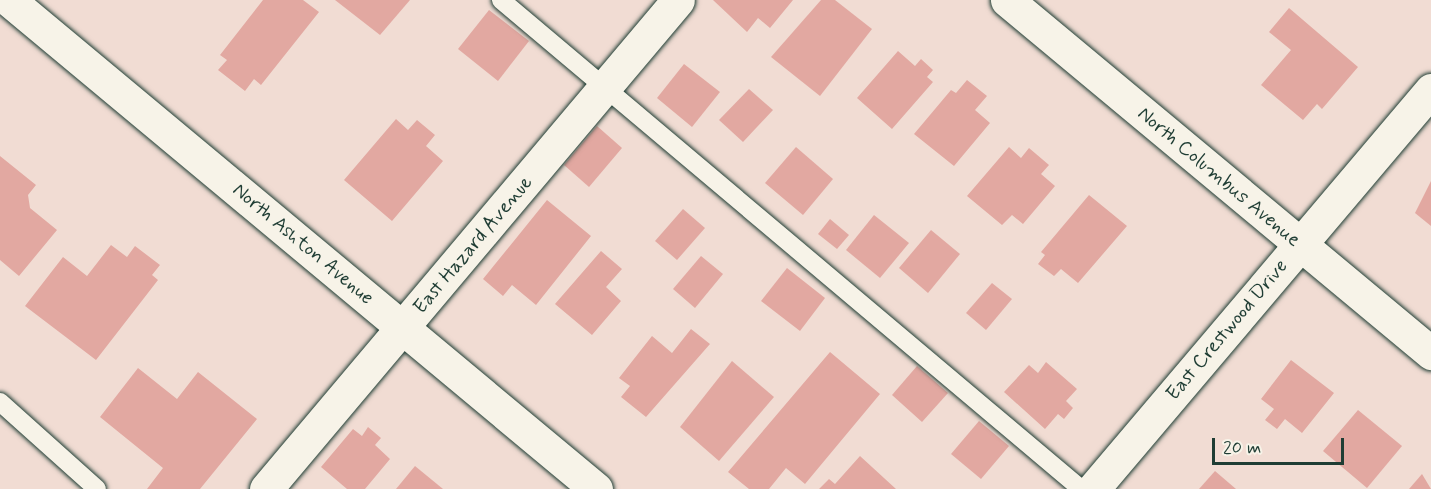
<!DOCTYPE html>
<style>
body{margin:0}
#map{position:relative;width:1431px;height:489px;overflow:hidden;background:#f1dcd3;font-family:Mynerve,sans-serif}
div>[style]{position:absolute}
.building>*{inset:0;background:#e2a8a1}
.roads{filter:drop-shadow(0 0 2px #1f3d34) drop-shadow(0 0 2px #1f3d34)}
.lane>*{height:18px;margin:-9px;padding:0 9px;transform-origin:9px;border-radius:9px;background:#f7f3e8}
.street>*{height:33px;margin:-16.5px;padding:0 16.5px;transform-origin:16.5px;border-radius:16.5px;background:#f7f3e8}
span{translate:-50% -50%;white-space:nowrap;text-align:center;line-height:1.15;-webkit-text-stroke:5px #f7f3e8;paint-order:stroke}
.street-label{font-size:20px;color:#1f3d34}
.scale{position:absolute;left:1212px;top:438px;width:132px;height:27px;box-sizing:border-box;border:3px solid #1f3d34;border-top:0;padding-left:8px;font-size:18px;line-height:21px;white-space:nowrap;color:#1f3d34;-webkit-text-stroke:4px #f7f3e8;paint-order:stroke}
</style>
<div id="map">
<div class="building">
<i style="clip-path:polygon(263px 0,303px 0,319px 12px,261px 85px,254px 79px,245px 91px,218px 70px,227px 60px,220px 55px)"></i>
<i style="clip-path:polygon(335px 0,410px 0,380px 35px)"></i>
<i style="clip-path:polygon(713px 0,793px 0,770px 28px,758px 18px,747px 32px)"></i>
<i style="clip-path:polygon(821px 0,835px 0,872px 29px,820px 96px,771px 57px)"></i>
<i style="clip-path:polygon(1289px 8px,1358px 67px,1322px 109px,1317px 104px,1303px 120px,1261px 85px,1291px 50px,1269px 32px)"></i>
<i style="clip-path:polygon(489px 10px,529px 41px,498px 81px,458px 49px)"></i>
<i style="clip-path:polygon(898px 51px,915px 66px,921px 59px,933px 70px,927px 77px,933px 82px,892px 129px,857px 98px)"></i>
<i style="clip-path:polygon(684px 64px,720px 92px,692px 127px,657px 98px)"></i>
<i style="clip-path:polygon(967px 80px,987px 96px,975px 110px,990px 123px,954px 166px,914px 134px,951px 90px,956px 93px)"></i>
<i style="clip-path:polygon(749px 89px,773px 110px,743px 142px,719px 120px)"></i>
<i style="clip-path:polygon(396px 119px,408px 130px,417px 120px,435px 135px,426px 146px,443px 161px,392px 221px,344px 180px)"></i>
<i style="clip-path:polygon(597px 126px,622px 148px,589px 187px,564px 165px)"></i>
<i style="clip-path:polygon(796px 147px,833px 179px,803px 215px,765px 183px)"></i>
<i style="clip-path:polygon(1009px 147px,1021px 158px,1029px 148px,1049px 165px,1041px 174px,1055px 186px,1023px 224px,1012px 215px,1002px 225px,967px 196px)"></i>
<i style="clip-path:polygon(0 156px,36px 185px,28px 195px,30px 208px,57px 230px,19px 276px,0 260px)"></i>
<i style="clip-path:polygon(1431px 181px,1431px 226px,1415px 213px)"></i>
<i style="clip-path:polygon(1089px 195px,1127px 226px,1078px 283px,1061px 269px,1054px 276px,1038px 264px,1045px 255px,1041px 252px)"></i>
<i style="clip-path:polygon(547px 200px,591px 236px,536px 305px,512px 285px,503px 296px,483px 279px)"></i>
<i style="clip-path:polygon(683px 209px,705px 228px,677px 260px,655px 241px)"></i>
<i style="clip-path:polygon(874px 215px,909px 243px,880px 278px,846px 250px)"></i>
<i style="clip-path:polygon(830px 219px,849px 235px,837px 249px,818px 234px)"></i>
<i style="clip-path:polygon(931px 230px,960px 254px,928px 293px,899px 268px)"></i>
<i style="clip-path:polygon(111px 245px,127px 257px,135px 246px,160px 265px,152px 275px,158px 280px,96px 360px,25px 306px,63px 257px,87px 276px)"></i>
<i style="clip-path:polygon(601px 251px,622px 269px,606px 287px,621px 301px,592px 335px,555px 304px)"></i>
<i style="clip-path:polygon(701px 256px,723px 274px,695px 308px,673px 289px)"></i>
<i style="clip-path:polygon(787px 268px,825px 298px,800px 331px,761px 301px)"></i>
<i style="clip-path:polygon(992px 283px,1012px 299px,986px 330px,966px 313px)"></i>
<i style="clip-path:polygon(691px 329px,710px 344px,646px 417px,621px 397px,630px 386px,619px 378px,652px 336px,672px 353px)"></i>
<i style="clip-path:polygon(830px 352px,880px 394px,805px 484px,786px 468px,769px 489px,749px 489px,728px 472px)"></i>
<i style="clip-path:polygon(1291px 360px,1334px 393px,1302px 433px,1285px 419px,1277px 429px,1265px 420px,1274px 409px,1261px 399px)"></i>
<i style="clip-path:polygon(732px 361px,774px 397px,719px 461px,680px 427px)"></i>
<i style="clip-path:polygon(1046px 362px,1077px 389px,1066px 401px,1073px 408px,1064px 419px,1058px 414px,1045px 429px,1004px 392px,1029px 365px,1038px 373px)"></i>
<i style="clip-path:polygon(917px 366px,948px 393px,922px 422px,892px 395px)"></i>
<i style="clip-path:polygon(138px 368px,177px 399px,198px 372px,257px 419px,200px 489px,147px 489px,163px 468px,100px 417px)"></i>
<i style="clip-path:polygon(1358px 410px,1402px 446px,1367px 488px,1323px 451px)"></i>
<i style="clip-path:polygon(979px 421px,1009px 446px,981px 479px,951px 454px)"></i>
<i style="clip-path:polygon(368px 427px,381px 438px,375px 445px,390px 459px,365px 489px,347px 489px,321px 467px,353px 429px,362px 436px)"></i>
<i style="clip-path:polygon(860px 456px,896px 489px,819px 489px,829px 479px,835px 484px)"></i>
<i style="clip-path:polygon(415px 466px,443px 489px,396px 489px)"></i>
<i style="clip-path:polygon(1215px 471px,1236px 489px,1199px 489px)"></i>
<i style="clip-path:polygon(1422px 474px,1431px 489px,1409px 489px)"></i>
</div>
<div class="roads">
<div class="lane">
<i style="left:501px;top:0;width:759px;rotate:40.13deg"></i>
<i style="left:0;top:402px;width:130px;rotate:41.9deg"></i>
</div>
<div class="street">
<i style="left:9px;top:0;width:764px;rotate:39.8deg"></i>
<i style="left:1007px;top:0;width:552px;rotate:39.78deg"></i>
<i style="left:266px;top:489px;width:639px;rotate:-49.88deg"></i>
<i style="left:1093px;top:489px;width:523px;rotate:-49.73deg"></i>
</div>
</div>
<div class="street-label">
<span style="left:1219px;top:177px;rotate:40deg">North Columbus Avenue</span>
<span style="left:303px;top:244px;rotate:40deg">North Ashton Avenue</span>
<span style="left:473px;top:245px;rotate:-50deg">East Hazard Avenue</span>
<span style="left:1227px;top:330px;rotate:-50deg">East Crestwood Drive</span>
</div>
<div class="scale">20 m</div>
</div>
